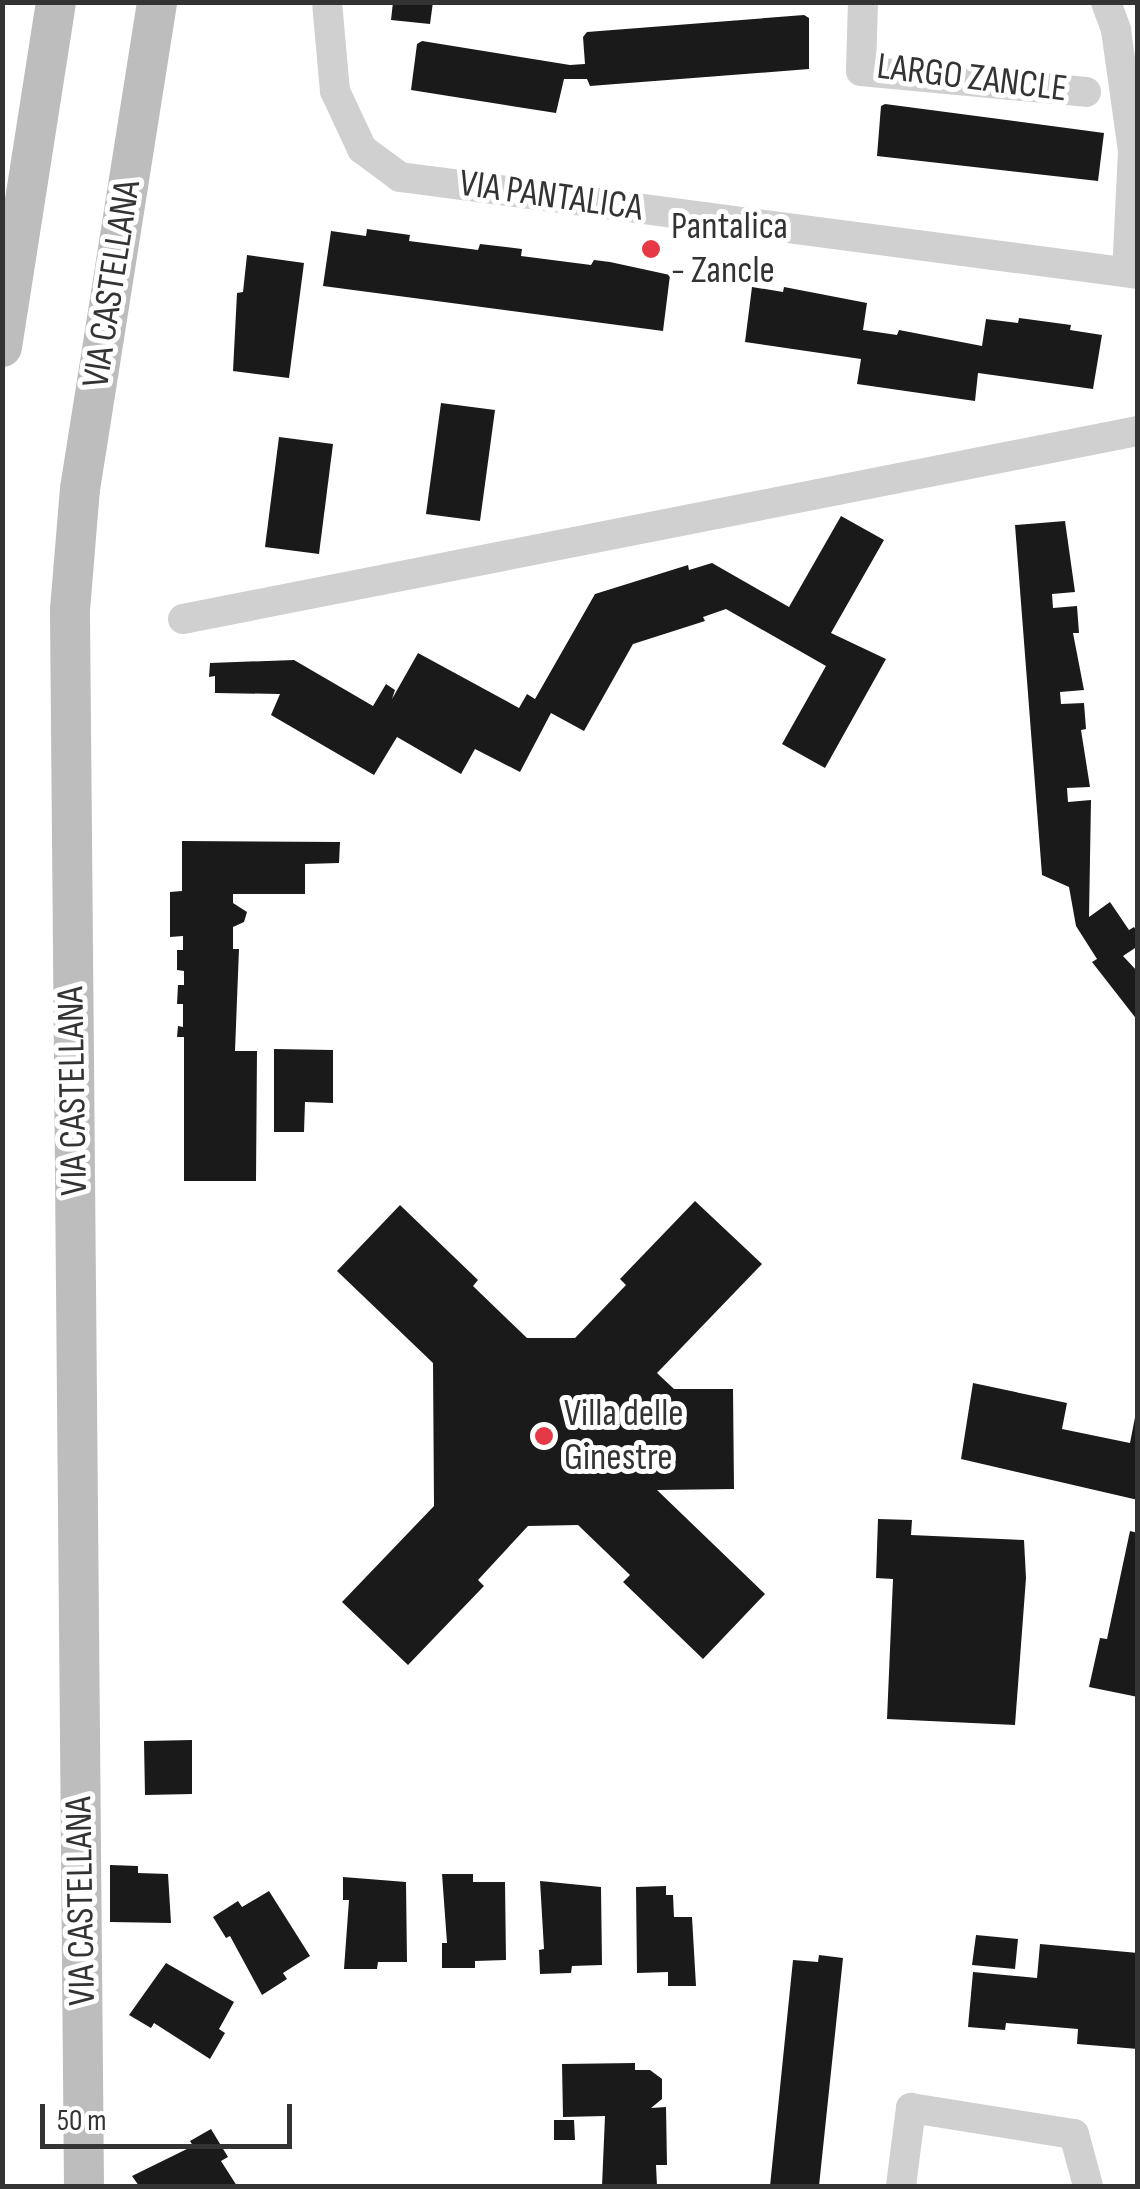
<!DOCTYPE html>
<style>
body{margin:0}
#map{position:relative;width:1140px;height:2189px;overflow:hidden;background:#fff;font-family:"Sofia Sans Condensed",sans-serif}
div>[style]{position:absolute}
.building>*{inset:0;background:#1a1a1a}
.minor>*{height:30px;margin:-15px;padding:0 15px;transform-origin:15px;border-radius:15px;background:#d0d0d0}
.secondary>*{height:40px;margin:-20px;padding:0 20px;transform-origin:20px;border-radius:20px;background:#bdbdbd}
.dots>*{width:28px;height:28px;translate:-50% -50%;box-sizing:border-box;border:5px solid #fff;border-radius:50%}
span{translate:-50% -50%;white-space:nowrap;text-align:center;line-height:1.15;-webkit-text-stroke:10px #fff;paint-order:stroke}
.street-label{font-size:38px;color:#333}
.poi-label{font-size:38px;color:#333}
.left{translate:0 -50%;text-align:left}
.frame{position:absolute;inset:0;border:5px solid #333;pointer-events:none}
.scale{position:absolute;left:40px;top:2104px;width:252px;height:45px;box-sizing:border-box;border:5px solid #333;border-top:0;padding-left:12px;font-size:30px;line-height:35px;white-space:nowrap;color:#333;-webkit-text-stroke:8px #fff;paint-order:stroke}
</style>
<div id="map">
<div class="building">
<i style="clip-path:polygon(393px 2px,433px 2px,430px 24px,391px 20px)"></i>
<i style="clip-path:polygon(804px 15px,809px 18px,809px 69px,590px 86px,587px 79px,564px 79px,556px 113px,411px 90px,417px 44px,422px 41px,570px 65px,585px 64px,583px 37px,587px 32px)"></i>
<i style="clip-path:polygon(885px 104px,1104px 133px,1098px 181px,877px 156px,881px 106px)"></i>
<i style="clip-path:polygon(367px 229px,410px 235px,409px 241px,478px 250px,480px 244px,522px 249px,521px 256px,591px 265px,594px 260px,610px 262px,670px 275px,663px 331px,323px 286px,331px 231px,366px 236px)"></i>
<i style="clip-path:polygon(247px 255px,304px 263px,289px 378px,233px 371px,237px 293px,243px 292px)"></i>
<i style="clip-path:polygon(752px 287px,783px 292px,784px 287px,867px 303px,863px 330px,897px 335px,899px 330px,982px 346px,986px 319px,1018px 323px,1019px 318px,1071px 325px,1070px 330px,1102px 335px,1093px 389px,978px 373px,975px 401px,857px 384px,861px 359px,745px 342px)"></i>
<i style="clip-path:polygon(441px 403px,495px 410px,480px 521px,426px 514px)"></i>
<i style="clip-path:polygon(279px 437px,333px 444px,319px 554px,265px 547px)"></i>
<i style="clip-path:polygon(841px 516px,884px 540px,831px 633px,886px 659px,825px 768px,782px 744px,826px 666px,726px 609px,703px 617px,705px 621px,633px 644px,584px 731px,551px 713px,520px 772px,475px 749px,461px 774px,397px 737px,374px 775px,271px 715px,280px 694px,215px 693px,215px 676px,209px 677px,210px 663px,294px 660px,373px 706px,386px 684px,395px 690px,392px 699px,418px 653px,519px 708px,527px 694px,535px 699px,595px 594px,688px 565px,689px 570px,712px 563px,789px 607px)"></i>
<i style="clip-path:polygon(1065px 521px,1075px 592px,1052px 594px,1053px 608px,1077px 606px,1079px 633px,1073px 633px,1084px 690px,1060px 692px,1061px 704px,1084px 703px,1086px 729px,1081px 730px,1090px 787px,1067px 788px,1068px 802px,1091px 800px,1089px 917px,1110px 902px,1129px 930px,1134px 927px,1138px 933px,1138px 946px,1123px 956px,1138px 972px,1138px 1021px,1092px 962px,1097px 959px,1076px 926px,1069px 887px,1042px 875px,1015px 525px)"></i>
<i style="clip-path:polygon(182px 841px,340px 842px,339px 863px,305px 864px,305px 894px,233px 894px,233px 903px,247px 912px,244px 922px,233px 927px,233px 949px,239px 949px,235px 1051px,257px 1051px,256px 1181px,184px 1181px,184px 1037px,177px 1037px,178px 1026px,183px 1027px,183px 1004px,177px 1004px,178px 985px,184px 985px,184px 971px,177px 970px,177px 950px,183px 950px,183px 936px,170px 937px,170px 892px,182px 891px)"></i>
<i style="clip-path:polygon(274px 1049px,333px 1050px,333px 1103px,305px 1102px,304px 1132px,274px 1132px)"></i>
<i style="clip-path:polygon(695px 1201px,762px 1264px,657px 1373px,674px 1389px,733px 1389px,734px 1489px,657px 1490px,765px 1594px,703px 1659px,623px 1582px,630px 1575px,578px 1525px,528px 1526px,478px 1580px,484px 1586px,408px 1665px,342px 1602px,434px 1506px,433px 1363px,337px 1271px,400px 1205px,478px 1280px,473px 1286px,527px 1338px,575px 1338px,626px 1285px,620px 1279px)"></i>
<i style="clip-path:polygon(973px 1383px,1067px 1403px,1062px 1429px,1130px 1443px,1138px 1402px,1138px 1500px,961px 1459px)"></i>
<i style="clip-path:polygon(878px 1519px,912px 1520px,911px 1535px,1024px 1540px,1026px 1578px,1015px 1725px,887px 1719px,893px 1579px,876px 1578px)"></i>
<i style="clip-path:polygon(1130px 1531px,1138px 1533px,1138px 1697px,1089px 1687px,1100px 1638px,1107px 1639px)"></i>
<i style="clip-path:polygon(192px 1740px,192px 1794px,145px 1795px,144px 1741px)"></i>
<i style="clip-path:polygon(110px 1865px,138px 1866px,138px 1873px,168px 1874px,171px 1923px,110px 1922px)"></i>
<i style="clip-path:polygon(442px 1874px,473px 1874px,473px 1882px,505px 1882px,506px 1960px,475px 1961px,475px 1968px,442px 1968px,442px 1943px,447px 1943px)"></i>
<i style="clip-path:polygon(343px 1877px,406px 1882px,407px 1962px,378px 1962px,377px 1969px,344px 1969px,349px 1900px,343px 1900px)"></i>
<i style="clip-path:polygon(540px 1881px,601px 1887px,602px 1965px,572px 1966px,571px 1973px,540px 1974px,539px 1950px,544px 1949px)"></i>
<i style="clip-path:polygon(666px 1886px,666px 1895px,673px 1895px,674px 1917px,692px 1917px,696px 1986px,668px 1986px,668px 1972px,637px 1973px,636px 1887px)"></i>
<i style="clip-path:polygon(269px 1891px,310px 1956px,283px 1973px,287px 1979px,262px 1995px,230px 1936px,226px 1938px,213px 1917px,238px 1901px,242px 1907px)"></i>
<i style="clip-path:polygon(976px 1935px,1018px 1939px,1015px 1969px,972px 1965px)"></i>
<i style="clip-path:polygon(1040px 1944px,1138px 1953px,1138px 2049px,1077px 2044px,1078px 2029px,1006px 2023px,1005px 2030px,968px 2027px,973px 1972px,1037px 1978px)"></i>
<i style="clip-path:polygon(819px 1955px,843px 1958px,819px 2186px,770px 2186px,793px 1960px,818px 1962px)"></i>
<i style="clip-path:polygon(166px 1963px,234px 2002px,219px 2029px,225px 2033px,210px 2059px,154px 2023px,151px 2028px,129px 2015px)"></i>
<i style="clip-path:polygon(635px 2063px,635px 2070px,650px 2070px,662px 2079px,662px 2099px,651px 2108px,666px 2107px,667px 2165px,656px 2165px,657px 2186px,602px 2186px,605px 2116px,563px 2117px,562px 2064px)"></i>
<i style="clip-path:polygon(554px 2120px,574px 2120px,575px 2140px,554px 2140px)"></i>
<i style="clip-path:polygon(211px 2129px,228px 2157px,221px 2161px,237px 2186px,139px 2186px,132px 2176px,193px 2146px,190px 2141px)"></i>
</div>
<div class="minor">
<i style="left:327px;top:2px;width:89px;rotate:84.9deg"></i>
<i style="left:335px;top:91px;width:64px;rotate:65deg"></i>
<i style="left:362px;top:149px;width:47px;rotate:36.4deg"></i>
<i style="left:400px;top:177px;width:744px;rotate:7.49deg"></i>
<i style="left:863px;top:2px;width:69px;rotate:91.7deg"></i>
<i style="left:861px;top:71px;width:226px;rotate:5.3deg"></i>
<i style="left:1106px;top:2px;width:30px;rotate:70deg"></i>
<i style="left:1116px;top:30px;width:122px;rotate:82deg"></i>
<i style="left:1133px;top:151px;width:121px;rotate:92.8deg"></i>
<i style="left:183px;top:619px;width:973px;rotate:-11.14deg"></i>
<i style="left:901px;top:2186px;width:79px;rotate:-82.7deg"></i>
<i style="left:911px;top:2108px;width:165px;rotate:9.1deg"></i>
<i style="left:1074px;top:2134px;width:54px;rotate:74.9deg"></i>
</div>
<div class="secondary">
<i style="left:2px;top:347px;width:349px;rotate:-81.1deg"></i>
<i style="left:84px;top:2186px;width:1576px;rotate:-90.51deg"></i>
<i style="left:70px;top:610px;width:121px;rotate:-85.3deg"></i>
<i style="left:80px;top:489px;width:493px;rotate:-81deg"></i>
</div>
<div class="dots">
<i style="left:651px;top:249px;background:#e63946"></i>
<i style="left:544px;top:1436px;background:#e63946"></i>
</div>
<div class="street-label">
<span style="left:972px;top:78px;rotate:7deg">LARGO ZANCLE</span>
<span style="left:551px;top:196px;rotate:8deg">VIA PANTALICA</span>
<span style="left:112px;top:284px;rotate:-81deg">VIA CASTELLANA</span>
<span style="left:73px;top:1091px;rotate:-91deg">VIA CASTELLANA</span>
<span style="left:81px;top:1901px;rotate:-91deg">VIA CASTELLANA</span>
</div>
<div class="poi-label">
<span class="left" style="left:671px;top:249px">Pantalica<br>- Zancle</span>
<span class="left" style="left:564px;top:1436px">Villa delle<br>Ginestre</span>
</div>
<div class="frame"></div>
<div class="scale">50 m</div>
</div>
